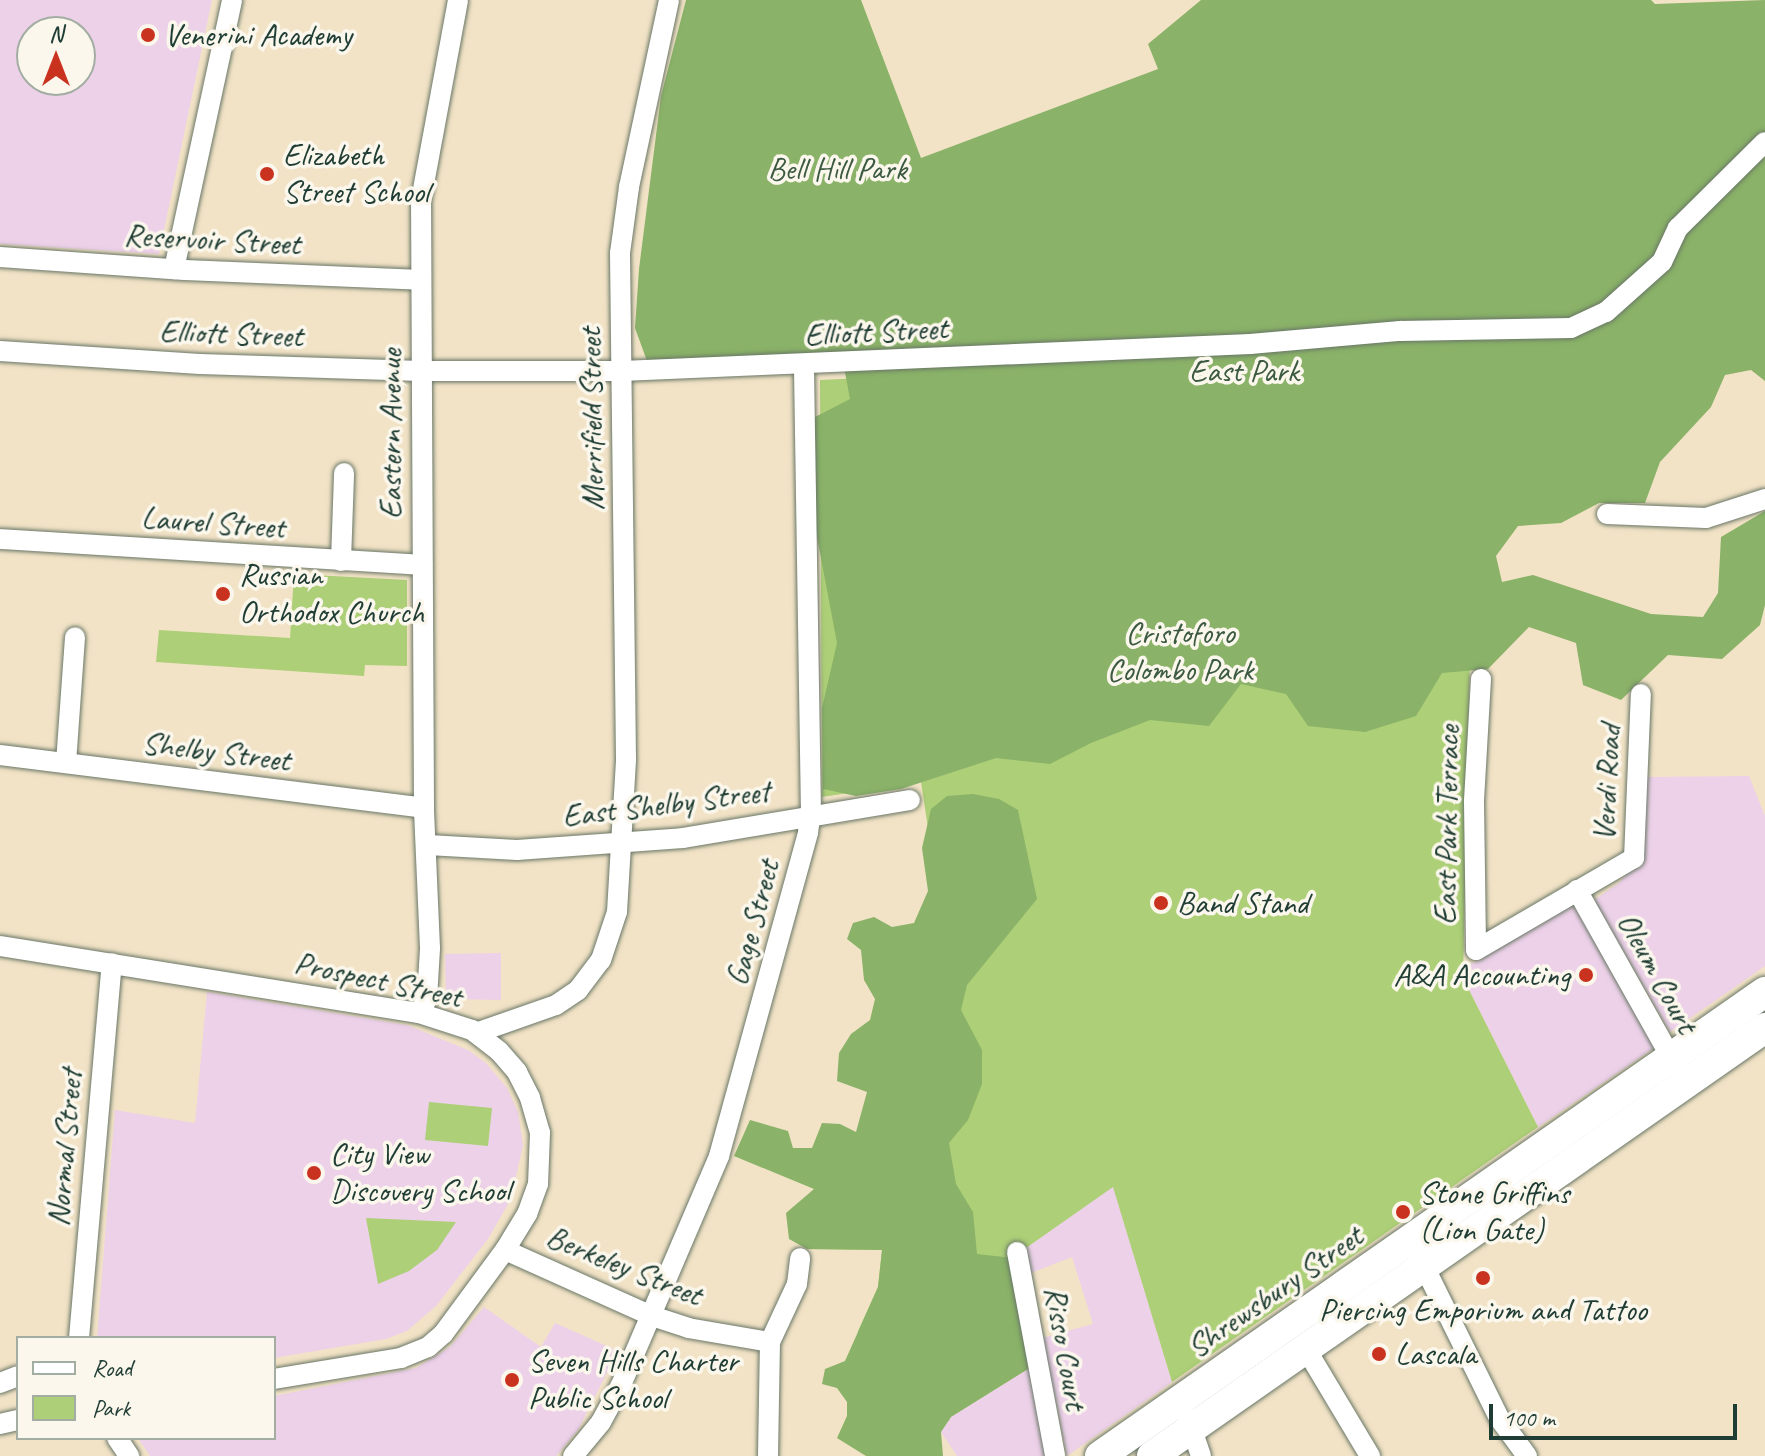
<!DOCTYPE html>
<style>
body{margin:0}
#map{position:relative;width:1765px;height:1456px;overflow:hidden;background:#f2e3c6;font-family:Caveat,sans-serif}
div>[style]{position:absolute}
.built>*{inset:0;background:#edd1e9}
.green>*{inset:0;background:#adcf77}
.forest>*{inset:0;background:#8ab268}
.roads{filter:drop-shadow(0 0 2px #697767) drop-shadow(0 0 2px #697767)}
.minor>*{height:20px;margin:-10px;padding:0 10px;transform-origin:10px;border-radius:10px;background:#fff}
.primary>*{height:30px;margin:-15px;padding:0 15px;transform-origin:15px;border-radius:15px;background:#fff}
.dots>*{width:22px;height:22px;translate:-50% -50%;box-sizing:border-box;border:4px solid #fbf7ec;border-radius:50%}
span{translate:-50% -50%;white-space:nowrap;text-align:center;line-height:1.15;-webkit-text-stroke:7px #fbf7ec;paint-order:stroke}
.poi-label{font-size:32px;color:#1f3d34}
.left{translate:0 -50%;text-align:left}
.right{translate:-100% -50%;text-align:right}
.park-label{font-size:32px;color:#3b5a41}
.street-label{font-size:32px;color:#1f3d34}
.legend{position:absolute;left:16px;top:1336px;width:260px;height:104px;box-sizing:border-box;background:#fbf7ec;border:2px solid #a3ada2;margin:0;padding:10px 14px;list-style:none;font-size:24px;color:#1f3d34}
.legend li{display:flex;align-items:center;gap:16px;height:40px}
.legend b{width:40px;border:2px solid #a3ada2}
.north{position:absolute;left:16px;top:16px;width:80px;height:80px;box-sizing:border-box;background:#fbf7ec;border:2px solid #a3ada2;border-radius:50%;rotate:0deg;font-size:22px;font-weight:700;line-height:32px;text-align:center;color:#1f3d34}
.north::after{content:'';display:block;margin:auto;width:28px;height:36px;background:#c8321e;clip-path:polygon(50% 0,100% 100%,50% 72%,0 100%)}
.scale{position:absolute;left:1489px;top:1404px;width:248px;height:36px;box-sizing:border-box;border:4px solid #1f3d34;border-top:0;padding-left:10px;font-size:24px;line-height:28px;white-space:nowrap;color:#1f3d34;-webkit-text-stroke:6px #fbf7ec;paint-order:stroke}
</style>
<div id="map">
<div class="built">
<i style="clip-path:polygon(evenodd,0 0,212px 0,159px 254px,0 244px,0 0,32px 32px,80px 32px,80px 80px,32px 80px,32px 32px)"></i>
<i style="clip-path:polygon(1749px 776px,1765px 816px,1765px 966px,1670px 1032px,1594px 900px,1619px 883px,1635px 864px,1645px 777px)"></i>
<i style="clip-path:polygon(1579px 899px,1657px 1046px,1538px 1127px,1463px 978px,1463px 969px)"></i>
<i style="clip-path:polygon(501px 953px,501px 1000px,446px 999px,445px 954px)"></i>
<i style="clip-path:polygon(207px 992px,407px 1025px,468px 1050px,486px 1063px,507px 1088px,518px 1112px,523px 1145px,511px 1199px,488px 1239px,436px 1306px,407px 1331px,386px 1339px,274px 1358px,274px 1338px,97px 1338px,115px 1110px,195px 1123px)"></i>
<i style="clip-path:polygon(1113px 1186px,1172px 1382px,1067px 1456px,1042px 1338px,1093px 1324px,1072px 1257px,1031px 1273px,1026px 1248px)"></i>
<i style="clip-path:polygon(484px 1307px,541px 1347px,555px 1323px,618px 1351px,578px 1430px,556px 1456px,150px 1456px,138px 1438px,274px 1438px,274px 1396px,416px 1368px,450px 1347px)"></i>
<i style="clip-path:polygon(1033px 1366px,1048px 1456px,957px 1456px,941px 1432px,951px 1417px)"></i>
</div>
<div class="green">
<i style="clip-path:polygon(1482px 348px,1471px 611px,1463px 978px,1538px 1127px,1172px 1382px,1113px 1187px,1013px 1257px,949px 1421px,858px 1331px,878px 1287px,882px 1250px,807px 1249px,810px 1218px,855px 1167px,940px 907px,921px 782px,822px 797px,820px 380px)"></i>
<i style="clip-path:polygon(294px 574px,407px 580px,407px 666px,365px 665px,364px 676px,156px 662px,159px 630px,290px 638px)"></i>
<i style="clip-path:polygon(429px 1102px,492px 1108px,488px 1146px,425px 1140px)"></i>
<i style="clip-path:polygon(366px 1218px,456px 1222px,437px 1250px,409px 1271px,378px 1284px)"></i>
</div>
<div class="forest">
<i style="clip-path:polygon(686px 0,861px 0,921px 158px,1158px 69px,1148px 44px,1201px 0,1651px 0,1655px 4px,1765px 0,1765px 381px,1751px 370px,1725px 375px,1711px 407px,1660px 462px,1645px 503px,1599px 503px,1561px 523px,1518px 526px,1496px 556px,1502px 582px,1533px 575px,1651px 614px,1703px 617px,1718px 593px,1721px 537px,1765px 511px,1765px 605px,1760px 625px,1722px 659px,1668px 655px,1621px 700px,1583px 685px,1576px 643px,1529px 627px,1488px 669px,1442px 673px,1416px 716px,1365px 732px,1308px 726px,1286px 694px,1241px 684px,1209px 726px,1150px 720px,1091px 743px,1050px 764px,996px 758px,901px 789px,856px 796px,823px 789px,822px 708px,837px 643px,814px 521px,815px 417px,850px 399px,844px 367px,809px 374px,647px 361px,635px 328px,639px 269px,661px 96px)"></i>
<i style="clip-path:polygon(973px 794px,999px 799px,1018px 810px,1037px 899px,967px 985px,961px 1010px,982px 1050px,982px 1084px,968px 1120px,949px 1143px,956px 1184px,973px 1212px,977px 1254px,1013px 1258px,1033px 1366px,951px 1417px,941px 1432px,943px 1456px,866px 1456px,837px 1438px,847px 1416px,847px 1402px,837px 1388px,822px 1384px,825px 1369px,845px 1361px,878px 1287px,882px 1250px,807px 1249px,789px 1239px,786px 1213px,814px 1189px,734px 1156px,750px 1120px,788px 1131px,793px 1148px,812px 1148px,822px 1123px,840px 1124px,856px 1132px,867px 1092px,837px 1081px,839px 1053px,851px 1034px,870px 1020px,875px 999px,864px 980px,861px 950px,847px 939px,853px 923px,874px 917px,892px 927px,914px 923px,928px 891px,922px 848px,931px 809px,947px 796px)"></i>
</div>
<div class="roads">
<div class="minor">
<i style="left:0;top:257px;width:185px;rotate:4deg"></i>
<i style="left:185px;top:270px;width:236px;rotate:2.4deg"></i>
<i style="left:174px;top:269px;width:275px;rotate:-77.8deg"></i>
<i style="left:0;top:351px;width:200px;rotate:3.7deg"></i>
<i style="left:200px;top:364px;width:221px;rotate:1.8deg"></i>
<i style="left:421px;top:371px;width:201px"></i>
<i style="left:622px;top:371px;width:629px;rotate:-2.46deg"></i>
<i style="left:1250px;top:344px;width:151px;rotate:-5deg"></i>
<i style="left:1400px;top:331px;width:171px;rotate:-1deg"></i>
<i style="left:1571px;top:328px;width:38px;rotate:-25deg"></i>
<i style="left:1606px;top:312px;width:75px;rotate:-41.8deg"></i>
<i style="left:1662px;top:262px;width:38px;rotate:-65deg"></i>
<i style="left:1678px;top:228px;width:122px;rotate:-44.7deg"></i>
<i style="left:1607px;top:514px;width:99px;rotate:2.3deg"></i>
<i style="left:1706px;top:518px;width:62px;rotate:-17.9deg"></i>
<i style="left:0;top:539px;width:423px;rotate:3.5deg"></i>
<i style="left:341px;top:561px;width:88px;rotate:-88deg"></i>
<i style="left:1481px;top:679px;width:123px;rotate:93.3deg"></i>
<i style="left:1474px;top:802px;width:148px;rotate:89.2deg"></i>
<i style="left:1476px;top:950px;width:183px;rotate:-30.2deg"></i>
<i style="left:1634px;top:858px;width:164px;rotate:-87.6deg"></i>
<i style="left:0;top:755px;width:427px;rotate:7.1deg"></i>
<i style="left:66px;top:763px;width:126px;rotate:-85.9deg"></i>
<i style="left:428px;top:845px;width:89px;rotate:3.2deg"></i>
<i style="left:517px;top:850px;width:166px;rotate:-4.1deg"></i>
<i style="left:683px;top:838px;width:230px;rotate:-9.5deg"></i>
<i style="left:1577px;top:890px;width:204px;rotate:60.7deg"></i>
<i style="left:0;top:946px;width:424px;rotate:9.1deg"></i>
<i style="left:419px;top:1013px;width:56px;rotate:17.8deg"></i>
<i style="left:472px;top:1030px;width:34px;rotate:38deg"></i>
<i style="left:499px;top:1051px;width:28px;rotate:49deg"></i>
<i style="left:517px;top:1072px;width:29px;rotate:63deg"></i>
<i style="left:530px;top:1098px;width:36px;rotate:74deg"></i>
<i style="left:540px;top:1133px;width:51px;rotate:92.2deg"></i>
<i style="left:538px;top:1184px;width:32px;rotate:110deg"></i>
<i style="left:527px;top:1214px;width:42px;rotate:121.4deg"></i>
<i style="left:505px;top:1250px;width:104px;rotate:126.4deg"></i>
<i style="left:443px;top:1334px;width:20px;rotate:139deg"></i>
<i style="left:428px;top:1347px;width:29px;rotate:158deg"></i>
<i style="left:401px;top:1358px;width:129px;rotate:170.6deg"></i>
<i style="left:419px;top:1013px;width:16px;rotate:-60deg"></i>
<i style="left:427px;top:999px;width:51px;rotate:-86.6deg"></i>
<i style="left:430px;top:948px;width:140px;rotate:-92.5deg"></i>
<i style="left:424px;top:808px;width:608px;rotate:-90.28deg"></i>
<i style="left:421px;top:200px;width:203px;rotate:-79.5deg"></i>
<i style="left:476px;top:1033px;width:85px;rotate:-19.3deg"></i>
<i style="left:556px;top:1005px;width:27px;rotate:-34deg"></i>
<i style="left:578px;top:990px;width:38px;rotate:-53deg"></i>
<i style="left:601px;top:960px;width:51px;rotate:-71.6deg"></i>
<i style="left:617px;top:912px;width:153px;rotate:-86.6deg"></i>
<i style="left:626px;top:759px;width:506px;rotate:-90.68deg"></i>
<i style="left:620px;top:253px;width:67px;rotate:-82.2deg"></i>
<i style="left:629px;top:187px;width:191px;rotate:-77.9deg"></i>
<i style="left:505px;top:1250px;width:161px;rotate:24.2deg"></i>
<i style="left:652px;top:1316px;width:38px;rotate:18deg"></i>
<i style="left:688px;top:1328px;width:83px;rotate:9.7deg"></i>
<i style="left:1017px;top:1252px;width:208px;rotate:79.4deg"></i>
<i style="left:1419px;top:1256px;width:181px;rotate:63.7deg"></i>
<i style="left:1499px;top:1418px;width:47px;rotate:53.6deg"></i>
<i style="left:79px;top:1338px;width:376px;rotate:-85deg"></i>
<i style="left:1306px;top:1349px;width:125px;rotate:59.1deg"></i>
<i style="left:0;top:1383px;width:19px;rotate:-21deg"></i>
<i style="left:1188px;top:1418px;width:40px;rotate:71.1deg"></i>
<i style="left:0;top:1424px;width:18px;rotate:-13deg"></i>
<i style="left:117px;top:1438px;width:22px;rotate:56deg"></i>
<i style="left:573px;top:1456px;width:44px;rotate:-50.5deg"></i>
<i style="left:601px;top:1422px;width:42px;rotate:-61.6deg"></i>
<i style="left:621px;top:1385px;width:249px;rotate:-66.8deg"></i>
<i style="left:719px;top:1156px;width:336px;rotate:-74.6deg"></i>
<i style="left:808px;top:832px;width:18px;rotate:-81deg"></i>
<i style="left:811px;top:814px;width:448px;rotate:-90.9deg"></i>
<i style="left:768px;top:1456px;width:114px;rotate:-89deg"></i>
<i style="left:770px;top:1342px;width:64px;rotate:-65deg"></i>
<i style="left:797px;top:1284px;width:26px;rotate:-83deg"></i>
</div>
<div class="primary">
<i style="left:1100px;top:1456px;width:811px;rotate:-34.91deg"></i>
<i style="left:1152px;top:1456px;width:748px;rotate:-34.92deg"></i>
</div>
</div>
<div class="dots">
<i style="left:148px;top:35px;background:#c8321e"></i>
<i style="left:267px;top:174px;background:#c8321e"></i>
<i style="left:223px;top:594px;background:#c8321e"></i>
<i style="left:1161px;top:903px;background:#c8321e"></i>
<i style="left:1586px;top:975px;background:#c8321e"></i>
<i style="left:314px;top:1173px;background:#c8321e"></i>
<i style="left:1403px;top:1212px;background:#c8321e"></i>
<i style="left:1483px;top:1278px;background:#c8321e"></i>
<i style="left:1379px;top:1354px;background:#c8321e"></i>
<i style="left:512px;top:1380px;background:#c8321e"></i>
</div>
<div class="poi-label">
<span class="left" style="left:164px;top:35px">Venerini Academy</span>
<span class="left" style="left:283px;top:174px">Elizabeth<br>Street School</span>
<span class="left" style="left:239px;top:594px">Russian<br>Orthodox Church</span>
<span class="left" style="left:1177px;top:903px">Band Stand</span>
<span class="right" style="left:1570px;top:975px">A&amp;A Accounting</span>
<span class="left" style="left:330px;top:1173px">City View<br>Discovery School</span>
<span class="left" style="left:1419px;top:1212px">Stone Griffins<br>(Lion Gate)</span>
<span style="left:1483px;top:1310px">Piercing Emporium and Tattoo</span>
<span class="left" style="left:1395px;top:1354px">Lascala</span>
<span class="left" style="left:528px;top:1380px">Seven Hills Charter<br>Public School</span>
</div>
<div class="park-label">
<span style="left:837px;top:169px">Bell Hill Park</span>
<span style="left:1244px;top:371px">East Park</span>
<span style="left:1180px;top:652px">Cristoforo<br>Colombo Park</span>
</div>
<div class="street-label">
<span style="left:212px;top:240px;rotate:3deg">Reservoir Street</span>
<span style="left:876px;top:332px;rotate:-3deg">Elliott Street</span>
<span style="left:231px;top:334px;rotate:2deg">Elliott Street</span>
<span style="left:592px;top:419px;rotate:-91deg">Merrifield Street</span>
<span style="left:391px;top:434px;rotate:-90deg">Eastern Avenue</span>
<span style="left:213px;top:523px;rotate:4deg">Laurel Street</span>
<span style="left:216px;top:752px;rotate:7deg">Shelby Street</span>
<span style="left:1607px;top:783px;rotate:-87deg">Verdi Road</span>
<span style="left:666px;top:804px;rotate:-7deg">East Shelby Street</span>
<span style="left:1447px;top:825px;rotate:-89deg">East Park Terrace</span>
<span style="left:753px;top:923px;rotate:-75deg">Gage Street</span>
<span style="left:1657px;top:973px;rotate:61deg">Oleum Court</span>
<span style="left:378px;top:980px;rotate:12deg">Prospect Street</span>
<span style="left:65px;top:1148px;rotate:-85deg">Normal Street</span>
<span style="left:624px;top:1266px;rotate:22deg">Berkeley Street</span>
<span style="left:1275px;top:1292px;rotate:-35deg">Shrewsbury Street</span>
<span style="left:1065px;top:1348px;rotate:80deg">Risso Court</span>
</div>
<ul class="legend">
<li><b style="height:10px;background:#fff"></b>Road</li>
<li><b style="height:22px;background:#adcf77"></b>Park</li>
</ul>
<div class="north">N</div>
<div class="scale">100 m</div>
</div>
